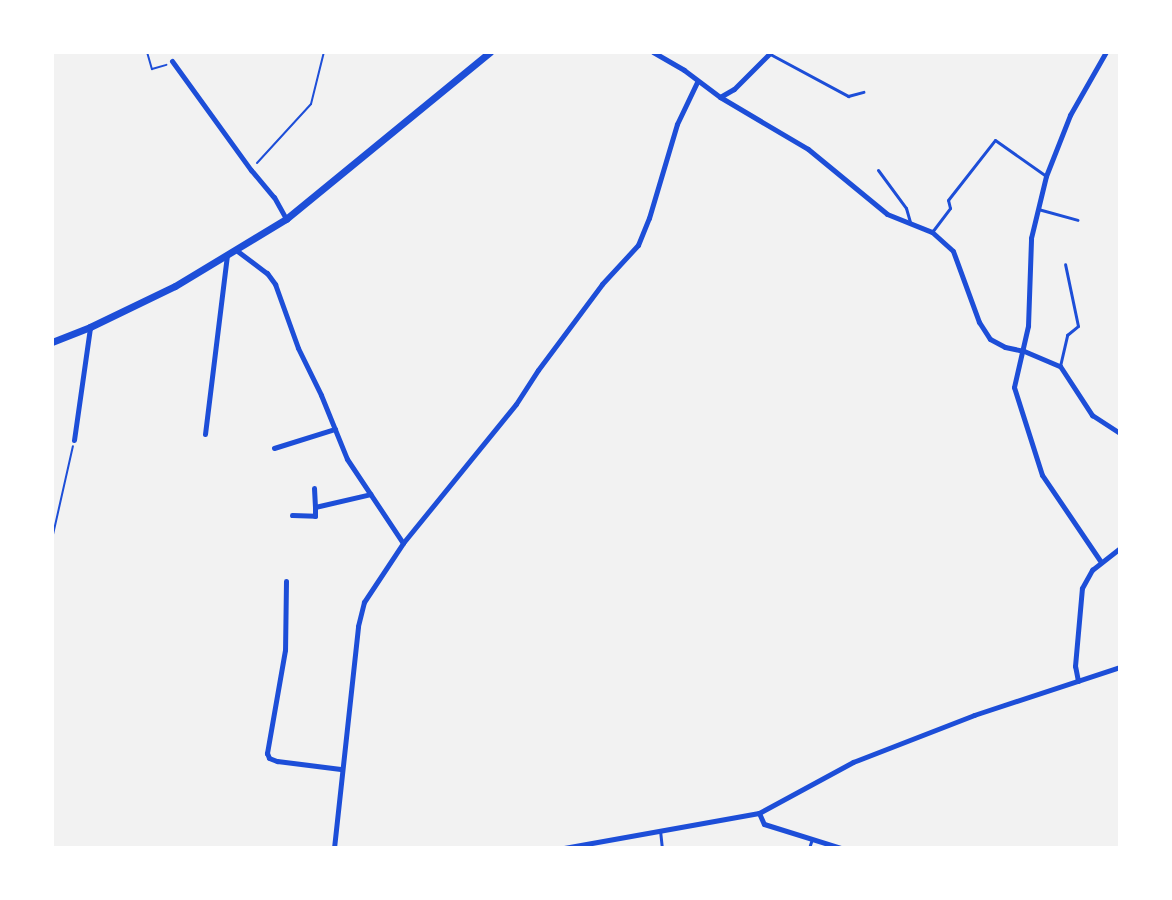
<!DOCTYPE html>
<style>
body{margin:0}
#map{position:relative;width:1172px;height:900px;overflow:hidden;background:#f2f2f2;font-family:"Sofia Sans Condensed",sans-serif}
div>[style]{position:absolute}
.path>*{height:2px;margin:-1px;padding:0 1px;transform-origin:1px;border-radius:1px;background:#1d4ed8}
.service>*{height:3px;margin:-1.5px;padding:0 1.5px;transform-origin:1.5px;border-radius:1.5px;background:#1d4ed8}
.minor>*{height:5px;margin:-2.5px;padding:0 2.5px;transform-origin:2.5px;border-radius:2.5px;background:#1d4ed8}
.tertiary>*{height:7px;margin:-3.5px;padding:0 3.5px;transform-origin:3.5px;border-radius:3.5px;background:#1d4ed8}
span{translate:-50% -50%;white-space:nowrap;text-align:center;line-height:1.15;-webkit-text-stroke:5px #fff;paint-order:stroke}
.frame{position:absolute;inset:0;border:54px solid #fff;pointer-events:none}
</style>
<div id="map">
<div class="path">
<i style="left:147px;top:52px;width:18px;rotate:74deg"></i>
<i style="left:152px;top:69px;width:15px;rotate:-16deg"></i>
<i style="left:257px;top:163px;width:80px;rotate:-47.5deg"></i>
<i style="left:311px;top:104px;width:54px;rotate:-76deg"></i>
<i style="left:52px;top:539px;width:95px;rotate:-77.3deg"></i>
</div>
<div class="service">
<i style="left:770px;top:54px;width:89px;rotate:28.3deg"></i>
<i style="left:848px;top:96px;width:16px;rotate:-15deg"></i>
<i style="left:878px;top:170px;width:47px;rotate:53.6deg"></i>
<i style="left:906px;top:208px;width:15px;rotate:74deg"></i>
<i style="left:1038px;top:209px;width:41px;rotate:15.4deg"></i>
<i style="left:932px;top:232px;width:30px;rotate:-53deg"></i>
<i style="left:950px;top:208px;width:8px;rotate:-104deg"></i>
<i style="left:948px;top:200px;width:76px;rotate:-51.9deg"></i>
<i style="left:995px;top:140px;width:62px;rotate:35.2deg"></i>
<i style="left:1060px;top:366px;width:32px;rotate:-77deg"></i>
<i style="left:1067px;top:335px;width:14px;rotate:-39deg"></i>
<i style="left:1078px;top:326px;width:63px;rotate:-101.8deg"></i>
<i style="left:660px;top:830px;width:18px;rotate:84deg"></i>
<i style="left:809px;top:848px;width:9px;rotate:-72deg"></i>
</div>
<div class="minor">
<i style="left:653px;top:52px;width:36px;rotate:30deg"></i>
<i style="left:684px;top:70px;width:45px;rotate:36.9deg"></i>
<i style="left:720px;top:97px;width:102px;rotate:30.6deg"></i>
<i style="left:808px;top:149px;width:102px;rotate:39.4deg"></i>
<i style="left:887px;top:214px;width:48px;rotate:21.8deg"></i>
<i style="left:932px;top:232px;width:28px;rotate:42deg"></i>
<i style="left:953px;top:251px;width:76px;rotate:69.9deg"></i>
<i style="left:979px;top:322px;width:20px;rotate:57deg"></i>
<i style="left:990px;top:339px;width:17px;rotate:28deg"></i>
<i style="left:1005px;top:347px;width:19px;rotate:12deg"></i>
<i style="left:1024px;top:351px;width:39px;rotate:23deg"></i>
<i style="left:1060px;top:366px;width:59px;rotate:56.9deg"></i>
<i style="left:1092px;top:415px;width:33px;rotate:33deg"></i>
<i style="left:172px;top:61px;width:135px;rotate:54.1deg"></i>
<i style="left:251px;top:170px;width:35px;rotate:50deg"></i>
<i style="left:274px;top:197px;width:25px;rotate:61deg"></i>
<i style="left:720px;top:97px;width:16px;rotate:-30deg"></i>
<i style="left:734px;top:89px;width:52px;rotate:-45deg"></i>
<i style="left:236px;top:250px;width:39px;rotate:37deg"></i>
<i style="left:267px;top:273px;width:14px;rotate:54deg"></i>
<i style="left:275px;top:284px;width:68px;rotate:70.2deg"></i>
<i style="left:298px;top:348px;width:52px;rotate:63.9deg"></i>
<i style="left:321px;top:395px;width:69px;rotate:67.9deg"></i>
<i style="left:347px;top:459px;width:101px;rotate:56.3deg"></i>
<i style="left:205px;top:434px;width:179px;rotate:-83deg"></i>
<i style="left:74px;top:440px;width:114px;rotate:-81.9deg"></i>
<i style="left:274px;top:448px;width:64px;rotate:-17.3deg"></i>
<i style="left:314px;top:488px;width:19px;rotate:87deg"></i>
<i style="left:315px;top:507px;width:57px;rotate:-13.1deg"></i>
<i style="left:292px;top:515px;width:23px;rotate:2deg"></i>
<i style="left:315px;top:516px;width:9px;rotate:-90deg"></i>
<i style="left:1101px;top:562px;width:105px;rotate:-124.1deg"></i>
<i style="left:1042px;top:475px;width:92px;rotate:-107.7deg"></i>
<i style="left:1014px;top:387px;width:63px;rotate:-77.1deg"></i>
<i style="left:1028px;top:326px;width:88px;rotate:-88deg"></i>
<i style="left:1031px;top:238px;width:64px;rotate:-76.4deg"></i>
<i style="left:1046px;top:176px;width:66px;rotate:-68.5deg"></i>
<i style="left:1070px;top:115px;width:73px;rotate:-60.3deg"></i>
<i style="left:286px;top:581px;width:69px;rotate:90.8deg"></i>
<i style="left:285px;top:650px;width:105px;rotate:99.9deg"></i>
<i style="left:267px;top:753px;width:5px;rotate:68deg"></i>
<i style="left:269px;top:758px;width:9px;rotate:21deg"></i>
<i style="left:277px;top:761px;width:64px;rotate:7.1deg"></i>
<i style="left:1078px;top:681px;width:15px;rotate:-101deg"></i>
<i style="left:1075px;top:666px;width:78px;rotate:-84.9deg"></i>
<i style="left:1082px;top:588px;width:21px;rotate:-61deg"></i>
<i style="left:1092px;top:570px;width:36px;rotate:-38deg"></i>
<i style="left:759px;top:813px;width:12px;rotate:66deg"></i>
<i style="left:764px;top:824px;width:81px;rotate:17.3deg"></i>
<i style="left:334px;top:848px;width:223px;rotate:-83.8deg"></i>
<i style="left:358px;top:626px;width:25px;rotate:-76deg"></i>
<i style="left:364px;top:602px;width:71px;rotate:-56.5deg"></i>
<i style="left:403px;top:543px;width:179px;rotate:-50.9deg"></i>
<i style="left:516px;top:404px;width:40px;rotate:-57.1deg"></i>
<i style="left:538px;top:370px;width:107px;rotate:-53.3deg"></i>
<i style="left:602px;top:284px;width:53px;rotate:-47.3deg"></i>
<i style="left:638px;top:245px;width:29px;rotate:-68deg"></i>
<i style="left:649px;top:218px;width:98px;rotate:-73.4deg"></i>
<i style="left:677px;top:124px;width:47px;rotate:-64.5deg"></i>
<i style="left:564px;top:848px;width:198px;rotate:-10.2deg"></i>
<i style="left:759px;top:813px;width:107px;rotate:-28.5deg"></i>
<i style="left:853px;top:762px;width:130px;rotate:-21.2deg"></i>
<i style="left:974px;top:715px;width:154px;rotate:-18.2deg"></i>
</div>
<div class="tertiary">
<i style="left:52px;top:342px;width:41px;rotate:-21.5deg"></i>
<i style="left:90px;top:327px;width:94px;rotate:-25.8deg"></i>
<i style="left:175px;top:286px;width:130px;rotate:-31.1deg"></i>
<i style="left:286px;top:219px;width:264px;rotate:-39.3deg"></i>
</div>
<div class="frame"></div>
</div>
